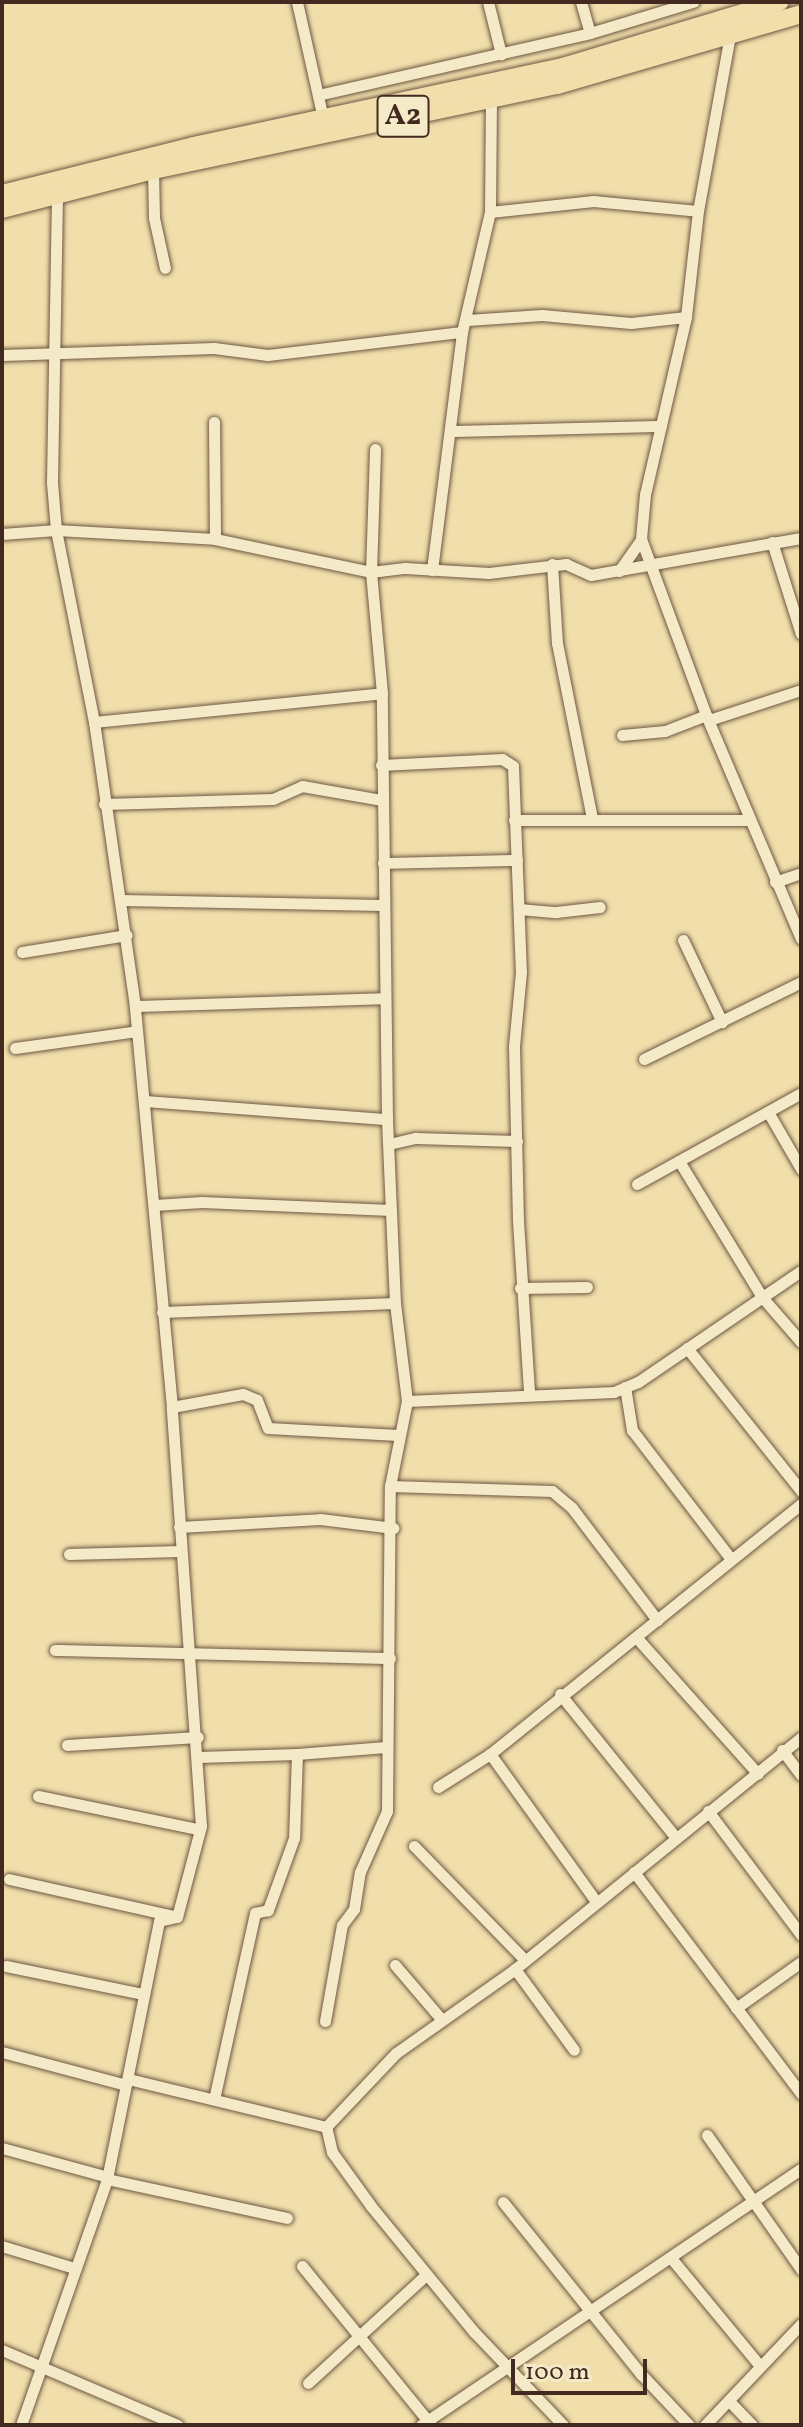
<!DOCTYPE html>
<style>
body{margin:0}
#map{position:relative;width:803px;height:2427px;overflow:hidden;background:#f0deab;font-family:Vollkorn,serif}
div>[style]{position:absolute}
.roads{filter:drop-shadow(0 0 2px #6e5743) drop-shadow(0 0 2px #6e5743)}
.minor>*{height:11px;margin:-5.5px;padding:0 5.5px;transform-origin:5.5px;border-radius:5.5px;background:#f5eac8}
.trunk>*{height:18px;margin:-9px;padding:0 9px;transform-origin:9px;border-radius:9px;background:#f0deab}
span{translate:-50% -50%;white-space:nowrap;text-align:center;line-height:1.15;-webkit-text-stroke:7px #f5eac8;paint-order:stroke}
.shield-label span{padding:2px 6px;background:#f5eac8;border:2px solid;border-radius:6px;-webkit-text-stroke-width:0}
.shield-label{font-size:30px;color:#422a20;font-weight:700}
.frame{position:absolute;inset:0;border:4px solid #422a20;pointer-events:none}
.scale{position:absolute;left:511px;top:2359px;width:136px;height:36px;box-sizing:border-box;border:4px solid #422a20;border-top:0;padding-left:10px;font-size:24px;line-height:28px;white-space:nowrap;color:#422a20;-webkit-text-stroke:6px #f5eac8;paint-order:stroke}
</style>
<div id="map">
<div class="roads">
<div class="minor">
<i style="left:297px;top:2px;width:124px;rotate:77.4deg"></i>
<i style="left:488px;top:2px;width:54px;rotate:76deg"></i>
<i style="left:581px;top:2px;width:32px;rotate:74deg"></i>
<i style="left:590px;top:33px;width:108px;rotate:-16.8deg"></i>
<i style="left:730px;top:35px;width:179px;rotate:100.3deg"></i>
<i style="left:698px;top:211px;width:107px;rotate:96.5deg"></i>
<i style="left:686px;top:317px;width:182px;rotate:103deg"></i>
<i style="left:645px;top:494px;width:45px;rotate:95.1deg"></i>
<i style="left:641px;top:539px;width:188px;rotate:69.7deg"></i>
<i style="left:706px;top:715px;width:243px;rotate:67deg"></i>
<i style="left:318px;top:95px;width:279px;rotate:-12.8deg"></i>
<i style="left:153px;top:170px;width:48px;rotate:88.8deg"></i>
<i style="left:154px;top:218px;width:51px;rotate:77.6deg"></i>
<i style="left:490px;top:212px;width:104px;rotate:-6.1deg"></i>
<i style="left:593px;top:201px;width:105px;rotate:5.4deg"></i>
<i style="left:467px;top:320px;width:75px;rotate:-3.8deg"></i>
<i style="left:542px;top:315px;width:89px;rotate:5.1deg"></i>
<i style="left:631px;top:323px;width:55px;rotate:-6.2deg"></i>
<i style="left:2px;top:355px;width:212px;rotate:-1.9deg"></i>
<i style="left:214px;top:348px;width:54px;rotate:7.4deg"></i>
<i style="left:268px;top:355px;width:195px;rotate:-6.8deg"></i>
<i style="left:214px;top:422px;width:117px;rotate:89.5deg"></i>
<i style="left:450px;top:431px;width:211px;rotate:-1.4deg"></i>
<i style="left:2px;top:534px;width:54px;rotate:-4.2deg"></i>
<i style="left:56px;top:530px;width:159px;rotate:3.2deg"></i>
<i style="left:215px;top:539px;width:159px;rotate:11.9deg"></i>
<i style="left:371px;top:572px;width:34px;rotate:-7deg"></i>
<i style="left:405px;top:568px;width:84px;rotate:3.4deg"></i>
<i style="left:489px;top:573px;width:78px;rotate:-6.7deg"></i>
<i style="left:566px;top:564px;width:27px;rotate:24deg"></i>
<i style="left:591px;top:575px;width:213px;rotate:-10deg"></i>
<i style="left:772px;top:542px;width:96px;rotate:72.5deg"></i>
<i style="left:552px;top:564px;width:79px;rotate:86.4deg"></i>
<i style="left:557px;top:643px;width:178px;rotate:78.7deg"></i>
<i style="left:432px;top:570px;width:240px;rotate:-82.8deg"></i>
<i style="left:462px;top:332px;width:123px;rotate:-76.9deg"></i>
<i style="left:490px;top:212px;width:115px;rotate:-89.5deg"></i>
<i style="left:619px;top:571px;width:39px;rotate:-55deg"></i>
<i style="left:709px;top:720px;width:97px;rotate:-18.1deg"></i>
<i style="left:94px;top:722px;width:289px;rotate:-5.7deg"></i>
<i style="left:622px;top:735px;width:43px;rotate:-5.3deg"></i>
<i style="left:665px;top:731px;width:44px;rotate:-21.3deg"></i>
<i style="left:381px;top:765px;width:121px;rotate:-2.8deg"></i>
<i style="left:502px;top:759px;width:13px;rotate:32deg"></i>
<i style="left:513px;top:766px;width:206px;rotate:87.8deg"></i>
<i style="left:521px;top:972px;width:74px;rotate:95.4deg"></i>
<i style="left:514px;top:1046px;width:175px;rotate:88.7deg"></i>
<i style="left:518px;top:1221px;width:171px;rotate:86.3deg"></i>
<i style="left:104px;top:804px;width:169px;rotate:-1.7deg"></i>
<i style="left:273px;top:799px;width:32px;rotate:-24deg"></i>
<i style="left:302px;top:786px;width:80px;rotate:10deg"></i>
<i style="left:514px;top:820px;width:236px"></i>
<i style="left:383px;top:863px;width:134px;rotate:-1.3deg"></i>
<i style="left:775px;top:882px;width:28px;rotate:-19deg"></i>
<i style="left:121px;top:900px;width:261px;rotate:1.1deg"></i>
<i style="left:519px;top:909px;width:37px;rotate:5deg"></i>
<i style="left:556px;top:912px;width:44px;rotate:-6.5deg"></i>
<i style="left:683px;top:940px;width:91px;rotate:64.6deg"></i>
<i style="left:22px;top:952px;width:106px;rotate:-9.2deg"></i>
<i style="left:135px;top:1006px;width:249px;rotate:-1.8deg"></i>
<i style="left:15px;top:1048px;width:123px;rotate:-7.9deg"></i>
<i style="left:644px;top:1059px;width:175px;rotate:-26.1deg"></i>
<i style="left:145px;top:1101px;width:243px;rotate:4.3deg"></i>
<i style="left:768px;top:1112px;width:66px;rotate:59.9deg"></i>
<i style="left:389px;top:1144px;width:28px;rotate:-13deg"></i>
<i style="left:416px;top:1138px;width:101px;rotate:1.7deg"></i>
<i style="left:679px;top:1161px;width:159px;rotate:58.6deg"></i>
<i style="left:762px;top:1297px;width:60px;rotate:49.1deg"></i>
<i style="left:637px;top:1184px;width:188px;rotate:-29deg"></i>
<i style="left:154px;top:1205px;width:48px;rotate:-3.6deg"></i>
<i style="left:202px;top:1202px;width:189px;rotate:2.4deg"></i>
<i style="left:520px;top:1288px;width:67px;rotate:-0.9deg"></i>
<i style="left:162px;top:1312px;width:233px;rotate:-2.2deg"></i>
<i style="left:687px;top:1348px;width:183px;rotate:51.4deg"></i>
<i style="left:625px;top:1387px;width:44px;rotate:80.8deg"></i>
<i style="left:632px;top:1430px;width:163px;rotate:52.5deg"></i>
<i style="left:407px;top:1401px;width:207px;rotate:-2.5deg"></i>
<i style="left:614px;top:1392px;width:26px;rotate:-23deg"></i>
<i style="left:638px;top:1382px;width:197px;rotate:-34.3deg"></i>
<i style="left:172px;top:1407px;width:72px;rotate:-10.4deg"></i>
<i style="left:243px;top:1394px;width:15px;rotate:23deg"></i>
<i style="left:257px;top:1400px;width:30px;rotate:69deg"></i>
<i style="left:268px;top:1428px;width:130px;rotate:3.1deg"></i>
<i style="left:390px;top:1486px;width:162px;rotate:1.8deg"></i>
<i style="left:552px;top:1491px;width:26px;rotate:40deg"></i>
<i style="left:572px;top:1508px;width:141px;rotate:52.8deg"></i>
<i style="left:179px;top:1527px;width:141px;rotate:-3.2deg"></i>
<i style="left:320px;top:1519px;width:74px;rotate:7deg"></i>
<i style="left:69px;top:1554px;width:111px;rotate:-1.5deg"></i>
<i style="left:636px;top:1637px;width:183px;rotate:48.3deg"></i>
<i style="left:55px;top:1650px;width:335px;rotate:1.4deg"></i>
<i style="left:560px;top:1694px;width:185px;rotate:51.1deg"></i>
<i style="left:67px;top:1745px;width:131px;rotate:-3.5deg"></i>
<i style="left:782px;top:1750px;width:31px;rotate:53deg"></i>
<i style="left:297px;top:1754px;width:89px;rotate:-4.5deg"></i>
<i style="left:198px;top:1757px;width:99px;rotate:-1.7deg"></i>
<i style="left:297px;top:1754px;width:84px;rotate:92deg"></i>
<i style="left:294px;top:1838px;width:77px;rotate:109.9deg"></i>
<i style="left:268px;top:1910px;width:13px;rotate:167deg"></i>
<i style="left:255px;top:1913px;width:190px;rotate:102.4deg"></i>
<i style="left:438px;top:1787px;width:62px;rotate:-32.4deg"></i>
<i style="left:38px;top:1796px;width:162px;rotate:11.7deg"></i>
<i style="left:708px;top:1811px;width:155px;rotate:53.1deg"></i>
<i style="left:414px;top:1846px;width:158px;rotate:45.8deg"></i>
<i style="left:634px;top:1872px;width:278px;rotate:53deg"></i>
<i style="left:9px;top:1879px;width:168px;rotate:12.7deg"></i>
<i style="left:595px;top:1900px;width:180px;rotate:-125.7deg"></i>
<i style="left:490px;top:1754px;width:399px;rotate:-38.8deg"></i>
<i style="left:395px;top:1965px;width:72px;rotate:49.5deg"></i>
<i style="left:6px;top:1966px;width:139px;rotate:11.6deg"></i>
<i style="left:515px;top:1969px;width:100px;rotate:53.9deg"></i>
<i style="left:736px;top:2008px;width:80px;rotate:-35.3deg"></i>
<i style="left:325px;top:2021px;width:97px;rotate:-80deg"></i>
<i style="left:342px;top:1925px;width:20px;rotate:-53deg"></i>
<i style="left:354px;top:1909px;width:37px;rotate:-81deg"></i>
<i style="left:360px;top:1872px;width:67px;rotate:-66.1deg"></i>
<i style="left:387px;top:1811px;width:325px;rotate:-89.5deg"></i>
<i style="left:390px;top:1486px;width:87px;rotate:-78.7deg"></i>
<i style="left:407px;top:1401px;width:99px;rotate:-97deg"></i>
<i style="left:395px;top:1303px;width:184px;rotate:-92.5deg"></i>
<i style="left:387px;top:1119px;width:426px;rotate:-90.7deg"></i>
<i style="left:382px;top:693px;width:121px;rotate:-95.2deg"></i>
<i style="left:371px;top:572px;width:123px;rotate:-88.1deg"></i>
<i style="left:2px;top:2052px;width:128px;rotate:14.9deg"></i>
<i style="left:128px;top:2079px;width:204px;rotate:13.6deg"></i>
<i style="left:707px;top:2135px;width:164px;rotate:55deg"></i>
<i style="left:2px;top:2148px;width:110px;rotate:15.3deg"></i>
<i style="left:107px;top:2179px;width:184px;rotate:12.2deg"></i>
<i style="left:503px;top:2202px;width:221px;rotate:51.3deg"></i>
<i style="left:641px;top:2374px;width:70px;rotate:46.7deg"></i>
<i style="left:2px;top:2246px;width:75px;rotate:17deg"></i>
<i style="left:671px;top:2258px;width:140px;rotate:50.5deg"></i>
<i style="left:302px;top:2266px;width:205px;rotate:50.9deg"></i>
<i style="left:2px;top:2350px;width:191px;rotate:23.1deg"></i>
<i style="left:308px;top:2383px;width:160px;rotate:-42.5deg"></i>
<i style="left:729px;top:2401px;width:33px;rotate:46deg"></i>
<i style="left:21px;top:2425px;width:261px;rotate:-70.7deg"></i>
<i style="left:107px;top:2179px;width:263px;rotate:-78.6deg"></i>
<i style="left:159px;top:1921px;width:18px;rotate:-13deg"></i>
<i style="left:177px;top:1917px;width:94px;rotate:-75.2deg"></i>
<i style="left:201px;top:1826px;width:420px;rotate:-94deg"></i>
<i style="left:172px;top:1407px;width:403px;rotate:-95.3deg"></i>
<i style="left:135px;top:1006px;width:287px;rotate:-98.2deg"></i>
<i style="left:94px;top:722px;width:196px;rotate:-101.2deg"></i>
<i style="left:56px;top:530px;width:48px;rotate:-94.8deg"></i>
<i style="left:52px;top:482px;width:287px;rotate:-89deg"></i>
<i style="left:421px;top:2425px;width:458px;rotate:-34deg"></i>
<i style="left:563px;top:2425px;width:129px;rotate:-133.7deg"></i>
<i style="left:474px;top:2332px;width:163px;rotate:-129.3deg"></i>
<i style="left:371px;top:2206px;width:67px;rotate:-125.8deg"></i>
<i style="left:332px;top:2152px;width:26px;rotate:-103deg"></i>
<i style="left:326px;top:2127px;width:102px;rotate:-46.6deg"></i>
<i style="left:396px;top:2053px;width:146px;rotate:-35.2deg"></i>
<i style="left:515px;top:1969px;width:368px;rotate:-39deg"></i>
<i style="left:705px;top:2425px;width:139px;rotate:-46.5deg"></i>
</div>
<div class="trunk">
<i style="left:2px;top:194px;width:198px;rotate:-14deg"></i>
<i style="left:194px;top:146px;width:381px;rotate:-12.1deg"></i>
<i style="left:566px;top:66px;width:223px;rotate:-16.7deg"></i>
<i style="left:2px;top:209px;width:156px;rotate:-14.5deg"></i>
<i style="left:153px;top:170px;width:413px;rotate:-11.9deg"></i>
<i style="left:557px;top:85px;width:254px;rotate:-16.2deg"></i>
</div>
</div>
<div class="shield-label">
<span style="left:403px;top:116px">A2</span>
</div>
<div class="frame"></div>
<div class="scale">100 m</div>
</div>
